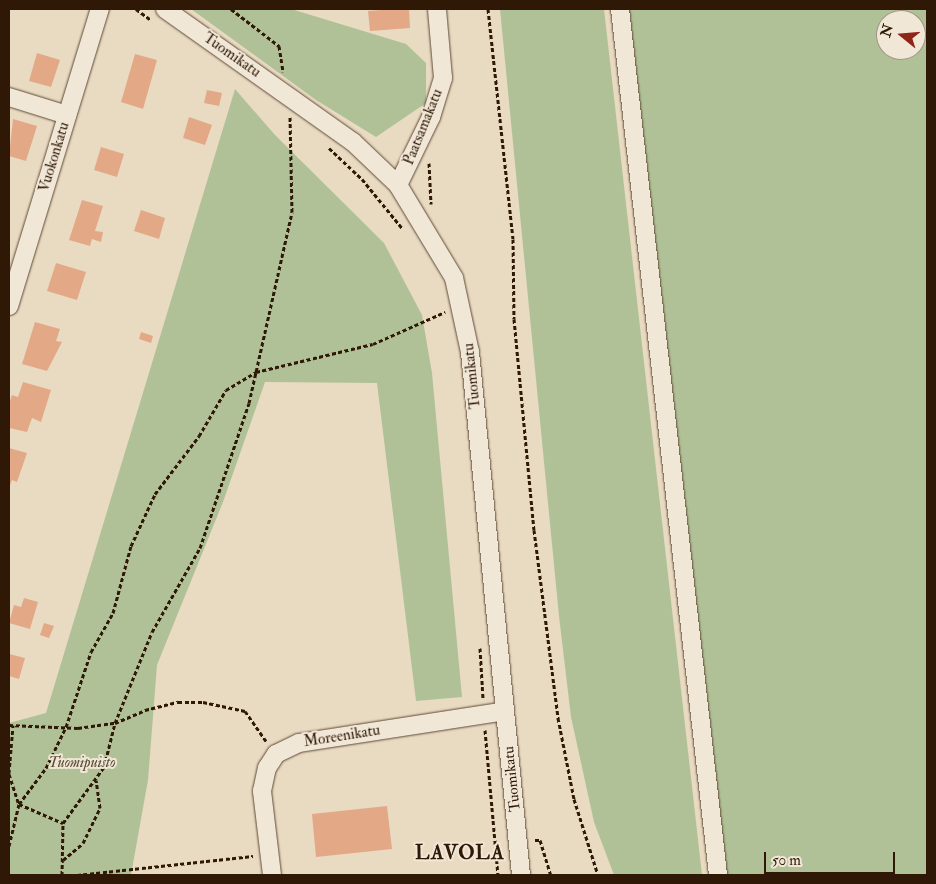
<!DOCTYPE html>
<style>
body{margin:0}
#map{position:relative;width:936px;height:884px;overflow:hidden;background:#e9dac2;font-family:"IM FELL Double Pica",serif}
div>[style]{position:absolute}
.green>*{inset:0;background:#b1c197}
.building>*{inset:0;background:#e3a987}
.path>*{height:3px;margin-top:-1.5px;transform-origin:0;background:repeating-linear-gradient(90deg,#2f1906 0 4px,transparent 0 6.5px)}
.roads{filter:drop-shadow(0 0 1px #5e4935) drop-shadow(0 0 1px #5e4935)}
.minor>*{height:18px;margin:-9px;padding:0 9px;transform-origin:9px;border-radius:9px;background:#f1e7d7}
span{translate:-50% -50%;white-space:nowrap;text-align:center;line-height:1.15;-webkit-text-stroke:4px #f1e7d7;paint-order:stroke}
.street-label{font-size:15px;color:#2f1906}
.park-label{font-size:15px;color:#564b32;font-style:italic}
.district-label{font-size:20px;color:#2f1906;font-weight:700;letter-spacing:1px}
.frame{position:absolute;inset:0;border:10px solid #2f1906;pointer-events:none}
.north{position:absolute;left:876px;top:10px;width:50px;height:50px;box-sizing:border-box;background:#f1e7d7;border:1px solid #a39583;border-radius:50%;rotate:287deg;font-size:14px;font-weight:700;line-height:20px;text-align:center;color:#2f1906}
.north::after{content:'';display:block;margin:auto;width:18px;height:22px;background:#8f2418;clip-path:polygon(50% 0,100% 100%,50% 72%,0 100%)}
.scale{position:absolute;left:764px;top:852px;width:131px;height:22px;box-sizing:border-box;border:2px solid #2f1906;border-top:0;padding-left:6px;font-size:15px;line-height:18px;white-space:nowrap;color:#2f1906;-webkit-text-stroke:4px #f1e7d7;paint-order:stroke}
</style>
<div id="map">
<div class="green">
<i style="clip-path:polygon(191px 9px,291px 9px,406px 44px,426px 63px,426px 103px,376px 137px,316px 100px)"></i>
<i style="clip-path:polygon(500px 9px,604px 9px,702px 875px,614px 875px,594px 822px,571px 717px,559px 616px)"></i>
<i style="clip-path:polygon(evenodd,615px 9px,927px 9px,927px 875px,711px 875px,615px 9px,886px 20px,916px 20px,916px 50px,886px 50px,886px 20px)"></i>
<i style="clip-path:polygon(235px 89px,275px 135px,384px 243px,422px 315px,432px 373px,462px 697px,416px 701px,377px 383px,265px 382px,223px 502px,157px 665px,148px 780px,131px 875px,9px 875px,9px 723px,46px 713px)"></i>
</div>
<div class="building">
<i style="clip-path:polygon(397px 9px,409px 9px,410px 28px,370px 31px,368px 11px)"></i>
<i style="clip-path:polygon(37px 53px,60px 60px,51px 87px,29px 81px)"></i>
<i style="clip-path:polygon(135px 54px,157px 60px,143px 109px,121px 102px)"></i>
<i style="clip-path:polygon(207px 90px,222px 93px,219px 106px,204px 103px)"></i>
<i style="clip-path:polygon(189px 117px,212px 125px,205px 145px,183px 138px)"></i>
<i style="clip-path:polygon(13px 119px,37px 126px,26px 161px,9px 156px)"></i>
<i style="clip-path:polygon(101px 147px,124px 154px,117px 177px,94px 170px)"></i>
<i style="clip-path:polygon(82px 200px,103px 206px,95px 231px,103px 232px,101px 242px,92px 239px,90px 246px,69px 240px)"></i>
<i style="clip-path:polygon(141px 210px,165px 218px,159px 239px,134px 231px)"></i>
<i style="clip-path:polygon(56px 263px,86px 272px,77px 300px,47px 291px)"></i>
<i style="clip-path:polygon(35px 322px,60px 329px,56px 341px,62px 342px,47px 371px,22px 364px)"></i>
<i style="clip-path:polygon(141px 332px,153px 336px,151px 343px,139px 339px)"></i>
<i style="clip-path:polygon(23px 382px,51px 390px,41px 422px,32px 418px,27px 432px,9px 428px,9px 404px,12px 395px,18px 397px)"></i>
<i style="clip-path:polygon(9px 448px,27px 453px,17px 482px,12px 480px,9px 488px)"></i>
<i style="clip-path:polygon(24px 598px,38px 602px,30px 629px,9px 623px,14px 605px,21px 607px)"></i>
<i style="clip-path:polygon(44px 623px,54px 626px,49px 638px,40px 635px)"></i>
<i style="clip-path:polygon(9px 654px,25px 658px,19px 679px,9px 676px)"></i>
<i style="clip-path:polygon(387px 806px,392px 849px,316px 857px,312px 814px)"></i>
</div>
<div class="path">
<i style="left:136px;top:9px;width:19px;rotate:36deg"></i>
<i style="left:231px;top:9px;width:61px;rotate:37.6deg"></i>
<i style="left:279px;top:46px;width:26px;rotate:81deg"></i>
<i style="left:488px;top:9px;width:231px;rotate:83.8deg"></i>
<i style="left:513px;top:239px;width:80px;rotate:89.3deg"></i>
<i style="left:514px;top:319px;width:212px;rotate:84.6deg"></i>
<i style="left:534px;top:530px;width:190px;rotate:82.7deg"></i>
<i style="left:558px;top:718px;width:83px;rotate:78.8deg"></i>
<i style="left:574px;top:799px;width:80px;rotate:72.5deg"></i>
<i style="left:329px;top:148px;width:45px;rotate:43.2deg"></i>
<i style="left:362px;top:179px;width:63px;rotate:50.8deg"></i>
<i style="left:429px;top:163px;width:41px;rotate:87.2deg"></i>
<i style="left:480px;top:648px;width:51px;rotate:86.6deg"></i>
<i style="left:9px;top:725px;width:69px;rotate:2.5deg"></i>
<i style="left:78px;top:728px;width:37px;rotate:-8deg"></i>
<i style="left:115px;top:723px;width:33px;rotate:-23deg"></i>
<i style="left:145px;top:710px;width:34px;rotate:-14deg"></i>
<i style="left:178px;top:702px;width:25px"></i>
<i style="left:203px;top:702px;width:43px;rotate:12.1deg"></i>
<i style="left:245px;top:711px;width:38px;rotate:55deg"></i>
<i style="left:485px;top:730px;width:146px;rotate:84.9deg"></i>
<i style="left:9px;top:773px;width:48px;rotate:-85.2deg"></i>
<i style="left:9px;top:774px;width:32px;rotate:72deg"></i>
<i style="left:19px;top:804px;width:48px;rotate:23.4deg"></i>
<i style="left:535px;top:840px;width:5px"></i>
<i style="left:540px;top:840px;width:37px;rotate:73deg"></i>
<i style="left:9px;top:846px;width:43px;rotate:-76.6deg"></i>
<i style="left:19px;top:804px;width:45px;rotate:-53.1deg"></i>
<i style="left:46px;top:768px;width:46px;rotate:-64deg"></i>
<i style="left:66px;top:727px;width:79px;rotate:-71.6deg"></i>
<i style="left:91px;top:652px;width:45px;rotate:-60.6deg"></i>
<i style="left:113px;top:613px;width:69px;rotate:-75deg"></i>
<i style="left:131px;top:546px;width:57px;rotate:-65.2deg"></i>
<i style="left:155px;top:494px;width:73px;rotate:-52.8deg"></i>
<i style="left:199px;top:436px;width:53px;rotate:-59.6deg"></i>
<i style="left:226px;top:390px;width:35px;rotate:-31deg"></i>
<i style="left:256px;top:372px;width:120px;rotate:-13.5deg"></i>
<i style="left:373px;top:344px;width:79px;rotate:-24deg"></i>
<i style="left:63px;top:860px;width:26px;rotate:-40deg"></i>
<i style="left:83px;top:843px;width:39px;rotate:-64deg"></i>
<i style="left:100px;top:808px;width:28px;rotate:-98deg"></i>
<i style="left:62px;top:875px;width:52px;rotate:-88.9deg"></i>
<i style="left:63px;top:823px;width:69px;rotate:-53.8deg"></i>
<i style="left:104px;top:767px;width:45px;rotate:-76deg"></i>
<i style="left:115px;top:723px;width:98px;rotate:-67.9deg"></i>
<i style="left:152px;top:632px;width:97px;rotate:-60.3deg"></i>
<i style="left:200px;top:548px;width:153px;rotate:-71.3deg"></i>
<i style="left:249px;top:403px;width:196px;rotate:-77.3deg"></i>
<i style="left:292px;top:212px;width:95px;rotate:-91.2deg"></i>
<i style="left:77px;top:875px;width:177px;rotate:-6.2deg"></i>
</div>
<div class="roads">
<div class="minor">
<i style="left:165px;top:9px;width:230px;rotate:35.3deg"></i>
<i style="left:353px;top:142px;width:62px;rotate:43.7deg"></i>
<i style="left:398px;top:185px;width:109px;rotate:58.9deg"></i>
<i style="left:454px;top:278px;width:76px;rotate:77.8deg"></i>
<i style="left:470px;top:352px;width:525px;rotate:84.43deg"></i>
<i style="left:620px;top:9px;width:872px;rotate:83.54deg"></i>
<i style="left:9px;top:97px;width:61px;rotate:17.2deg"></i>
<i style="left:398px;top:185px;width:76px;rotate:-64.1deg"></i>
<i style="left:431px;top:117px;width:41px;rotate:-72.9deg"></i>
<i style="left:443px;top:78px;width:69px;rotate:-95deg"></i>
<i style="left:9px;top:306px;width:311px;rotate:-73deg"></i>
<i style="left:272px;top:875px;width:85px;rotate:-96.8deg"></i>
<i style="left:262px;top:791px;width:24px;rotate:-78deg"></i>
<i style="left:267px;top:768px;width:17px;rotate:-57deg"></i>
<i style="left:276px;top:754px;width:25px;rotate:-26deg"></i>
<i style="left:299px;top:743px;width:208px;rotate:-8.8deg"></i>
</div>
</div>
<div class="street-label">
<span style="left:232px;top:55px;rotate:35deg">Tuomikatu</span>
<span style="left:423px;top:127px;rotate:-68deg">Paatsamakatu</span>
<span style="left:54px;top:157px;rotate:-73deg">Vuokonkatu</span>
<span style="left:472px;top:376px;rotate:-96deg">Tuomikatu</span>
<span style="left:342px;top:736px;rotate:-9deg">Moreenikatu</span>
<span style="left:512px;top:779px;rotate:-96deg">Tuomikatu</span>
</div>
<div class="park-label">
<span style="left:82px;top:763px">Tuomipuisto</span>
</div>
<div class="district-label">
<span style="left:460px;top:852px">LAVOLA</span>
</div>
<div class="frame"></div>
<div class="north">N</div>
<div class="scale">50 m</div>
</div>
